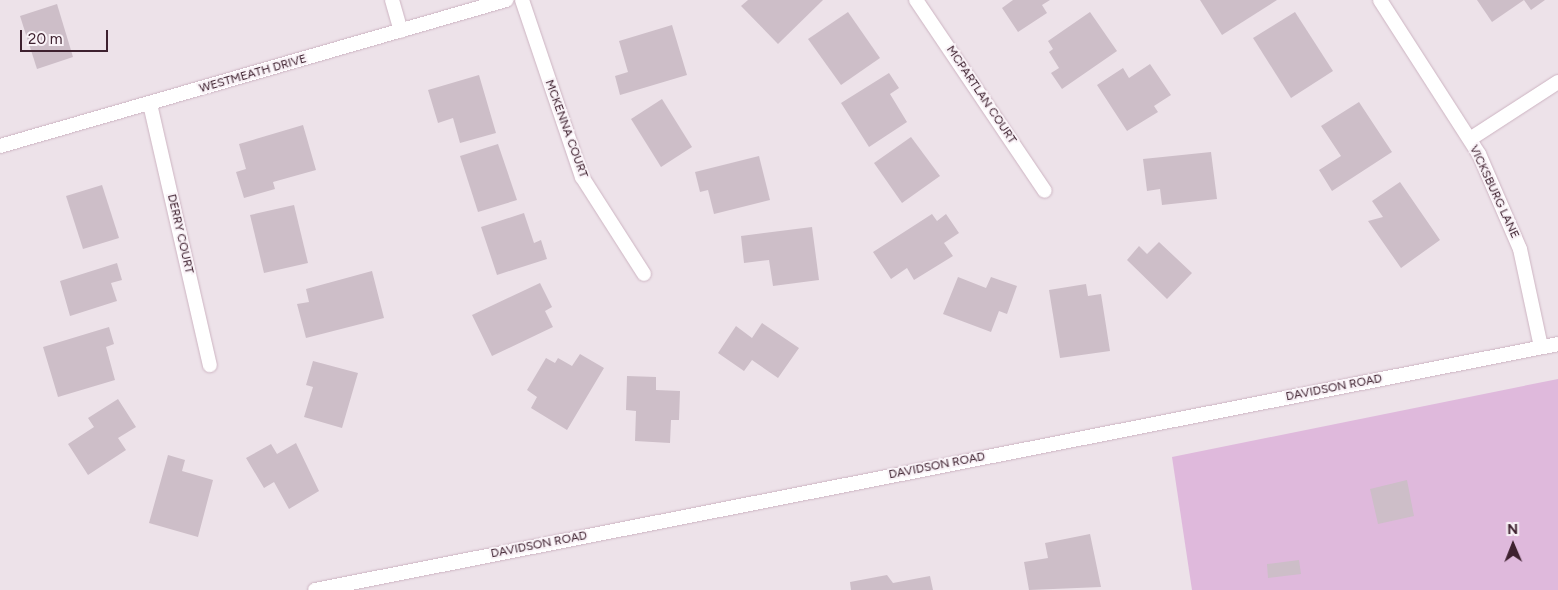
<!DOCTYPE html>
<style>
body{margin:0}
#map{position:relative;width:1558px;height:590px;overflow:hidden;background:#ede2e9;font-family:Figtree,sans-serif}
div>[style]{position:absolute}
.green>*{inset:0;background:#dfb9dc}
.building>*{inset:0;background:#cdbec8}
.roads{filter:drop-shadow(0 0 1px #cdb4c2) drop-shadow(0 0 1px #cdb4c2)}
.minor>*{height:14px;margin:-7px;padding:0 7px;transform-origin:7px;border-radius:7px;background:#fff}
.secondary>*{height:14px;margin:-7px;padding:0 7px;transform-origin:7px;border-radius:7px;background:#fff}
span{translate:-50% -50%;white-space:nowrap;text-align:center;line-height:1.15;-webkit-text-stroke:4px #f9f2f7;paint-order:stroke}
.street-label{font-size:12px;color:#3e212f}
.north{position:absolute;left:1488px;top:520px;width:50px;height:50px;-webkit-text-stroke:4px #f9f2f7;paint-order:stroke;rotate:359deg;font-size:14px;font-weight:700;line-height:20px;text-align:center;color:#3e212f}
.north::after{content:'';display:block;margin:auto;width:18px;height:22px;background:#3e212f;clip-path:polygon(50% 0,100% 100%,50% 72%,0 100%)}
.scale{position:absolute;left:20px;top:30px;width:88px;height:22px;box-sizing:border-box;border:2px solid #3e212f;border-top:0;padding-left:6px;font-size:15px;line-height:18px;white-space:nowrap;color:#3e212f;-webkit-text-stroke:4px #f9f2f7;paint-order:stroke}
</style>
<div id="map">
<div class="green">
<i style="clip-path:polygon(1558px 379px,1558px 590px,1192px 590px,1172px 457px)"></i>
</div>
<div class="building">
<i style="clip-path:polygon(748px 0,823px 0,778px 44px,741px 6px)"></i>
<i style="clip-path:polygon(1013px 0,1050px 0,1042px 5px,1047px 13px,1018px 32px,1002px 8px)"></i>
<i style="clip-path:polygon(1200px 0,1277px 0,1222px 35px)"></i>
<i style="clip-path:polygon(1477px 0,1524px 0,1492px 22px)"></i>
<i style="clip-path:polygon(1524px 0,1545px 0,1531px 10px)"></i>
<i style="clip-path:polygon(57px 4px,73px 57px,37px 69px,20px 16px)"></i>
<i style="clip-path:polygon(848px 12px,880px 58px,841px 85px,808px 39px)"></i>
<i style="clip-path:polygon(1090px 12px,1117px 51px,1062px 89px,1051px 73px,1059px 68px,1049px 52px,1053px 49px,1048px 41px)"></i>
<i style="clip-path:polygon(1295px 12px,1333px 71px,1291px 98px,1253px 38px)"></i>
<i style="clip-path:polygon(672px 25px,687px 75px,620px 95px,615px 76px,628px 72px,619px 41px)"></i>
<i style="clip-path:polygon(1150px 64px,1171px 95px,1154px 106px,1158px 112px,1127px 131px,1097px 85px,1123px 68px,1129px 78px)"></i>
<i style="clip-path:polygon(889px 73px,899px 88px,890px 94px,907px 122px,869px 147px,841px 103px)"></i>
<i style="clip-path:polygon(479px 75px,496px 133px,460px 143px,453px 118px,438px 123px,428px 90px)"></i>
<i style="clip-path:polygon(662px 99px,692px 147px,661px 167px,631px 119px)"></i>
<i style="clip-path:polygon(1359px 102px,1392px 152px,1332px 191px,1319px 170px,1341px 156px,1321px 126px)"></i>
<i style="clip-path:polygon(303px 125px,316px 170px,273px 182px,275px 189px,244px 198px,236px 172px,246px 169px,239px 144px)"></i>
<i style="clip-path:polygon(911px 137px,940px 176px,902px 203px,874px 163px)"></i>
<i style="clip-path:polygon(498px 144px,517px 200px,478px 212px,460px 156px)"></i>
<i style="clip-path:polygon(1211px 152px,1217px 199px,1162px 205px,1160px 189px,1147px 191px,1143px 159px)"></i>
<i style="clip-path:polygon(759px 156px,770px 200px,714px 214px,708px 190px,700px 192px,695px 172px)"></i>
<i style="clip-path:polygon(1400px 182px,1440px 240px,1401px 268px,1368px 221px,1383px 217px,1372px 201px)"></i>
<i style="clip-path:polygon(102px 185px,119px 238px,83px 249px,66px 196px)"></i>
<i style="clip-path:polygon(294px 205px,308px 263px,264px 273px,250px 215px)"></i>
<i style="clip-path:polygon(524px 213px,534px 243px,541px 240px,547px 259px,497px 275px,481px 227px)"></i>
<i style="clip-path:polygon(932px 214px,937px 221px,946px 214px,959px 233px,944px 243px,953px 256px,914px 280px,907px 268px,891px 279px,873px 252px)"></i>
<i style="clip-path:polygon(812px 227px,819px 280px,773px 286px,769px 260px,744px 263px,741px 236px)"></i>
<i style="clip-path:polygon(1159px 242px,1192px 273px,1167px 299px,1127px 260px,1139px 246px,1147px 254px)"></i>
<i style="clip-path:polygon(117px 263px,122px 280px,111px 283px,117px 301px,70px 316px,60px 281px)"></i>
<i style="clip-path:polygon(372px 271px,384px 318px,306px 338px,297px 304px,309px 302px,306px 289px)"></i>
<i style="clip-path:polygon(958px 277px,986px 288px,991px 277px,1017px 286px,1007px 314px,999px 311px,991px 332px,943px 314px)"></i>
<i style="clip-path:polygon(540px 283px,552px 307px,545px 311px,553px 327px,492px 356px,472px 315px)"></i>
<i style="clip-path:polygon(1086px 284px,1088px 296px,1101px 294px,1110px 351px,1060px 358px,1049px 290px)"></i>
<i style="clip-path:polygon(762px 323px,799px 348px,778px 378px,752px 360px,744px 371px,718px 353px,736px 326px,752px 338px)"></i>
<i style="clip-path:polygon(109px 327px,114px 344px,106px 347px,115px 380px,58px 397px,43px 347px)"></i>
<i style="clip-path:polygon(580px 354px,604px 368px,567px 430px,531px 408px,537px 397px,527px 390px,546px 358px,555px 363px,558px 358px,572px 366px)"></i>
<i style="clip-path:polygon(313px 361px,358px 373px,342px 428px,304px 417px,313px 387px,306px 385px)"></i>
<i style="clip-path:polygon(627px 376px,656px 377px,656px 390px,680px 391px,679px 420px,671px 420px,670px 443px,635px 441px,636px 411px,626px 410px)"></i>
<i style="clip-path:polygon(118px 399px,136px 427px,118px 438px,126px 450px,88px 475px,68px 444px,94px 427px,88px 418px)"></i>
<i style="clip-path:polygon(296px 443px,319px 491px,289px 509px,274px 482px,264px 488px,246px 458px,271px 444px,277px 454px)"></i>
<i style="clip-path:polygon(168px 455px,185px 460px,182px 471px,213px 480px,198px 537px,149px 523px)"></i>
<i style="clip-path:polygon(1407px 480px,1414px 516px,1378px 524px,1370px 489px)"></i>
<i style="clip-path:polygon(1090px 534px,1101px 587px,1029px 590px,1024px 562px,1048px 558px,1045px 543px)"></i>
<i style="clip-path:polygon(1299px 560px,1301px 574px,1268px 578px,1267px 564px)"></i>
<i style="clip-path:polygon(887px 575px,893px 583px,930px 576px,933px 590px,851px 590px,850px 582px)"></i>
</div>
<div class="roads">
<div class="minor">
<i style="left:392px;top:0;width:32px;rotate:74deg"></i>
<i style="left:522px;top:0;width:187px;rotate:71.3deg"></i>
<i style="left:582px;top:177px;width:115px;rotate:57.4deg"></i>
<i style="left:916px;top:0;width:230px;rotate:56deg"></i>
<i style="left:1380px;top:0;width:183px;rotate:57.3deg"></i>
<i style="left:1479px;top:154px;width:103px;rotate:66.7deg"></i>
<i style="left:1520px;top:249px;width:100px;rotate:77.9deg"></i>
<i style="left:150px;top:104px;width:268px;rotate:77.1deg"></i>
<i style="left:1470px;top:139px;width:105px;rotate:-32.9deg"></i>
<i style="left:0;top:146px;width:527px;rotate:-16.09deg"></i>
</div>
<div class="secondary">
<i style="left:315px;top:590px;width:1267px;rotate:-11.19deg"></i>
</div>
</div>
<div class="street-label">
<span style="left:253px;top:74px;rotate:-16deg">WESTMEATH DRIVE</span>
<span style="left:981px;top:95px;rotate:56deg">MCPARTLAN COURT</span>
<span style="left:566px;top:129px;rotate:70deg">MCKENNA COURT</span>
<span style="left:1494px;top:192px;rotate:65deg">VICKSBURG LANE</span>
<span style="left:180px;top:234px;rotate:77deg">DERRY COURT</span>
<span style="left:1334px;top:388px;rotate:-11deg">DAVIDSON ROAD</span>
<span style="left:937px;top:466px;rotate:-11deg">DAVIDSON ROAD</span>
<span style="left:539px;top:545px;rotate:-11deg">DAVIDSON ROAD</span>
</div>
<div class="north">N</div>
<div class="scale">20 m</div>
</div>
